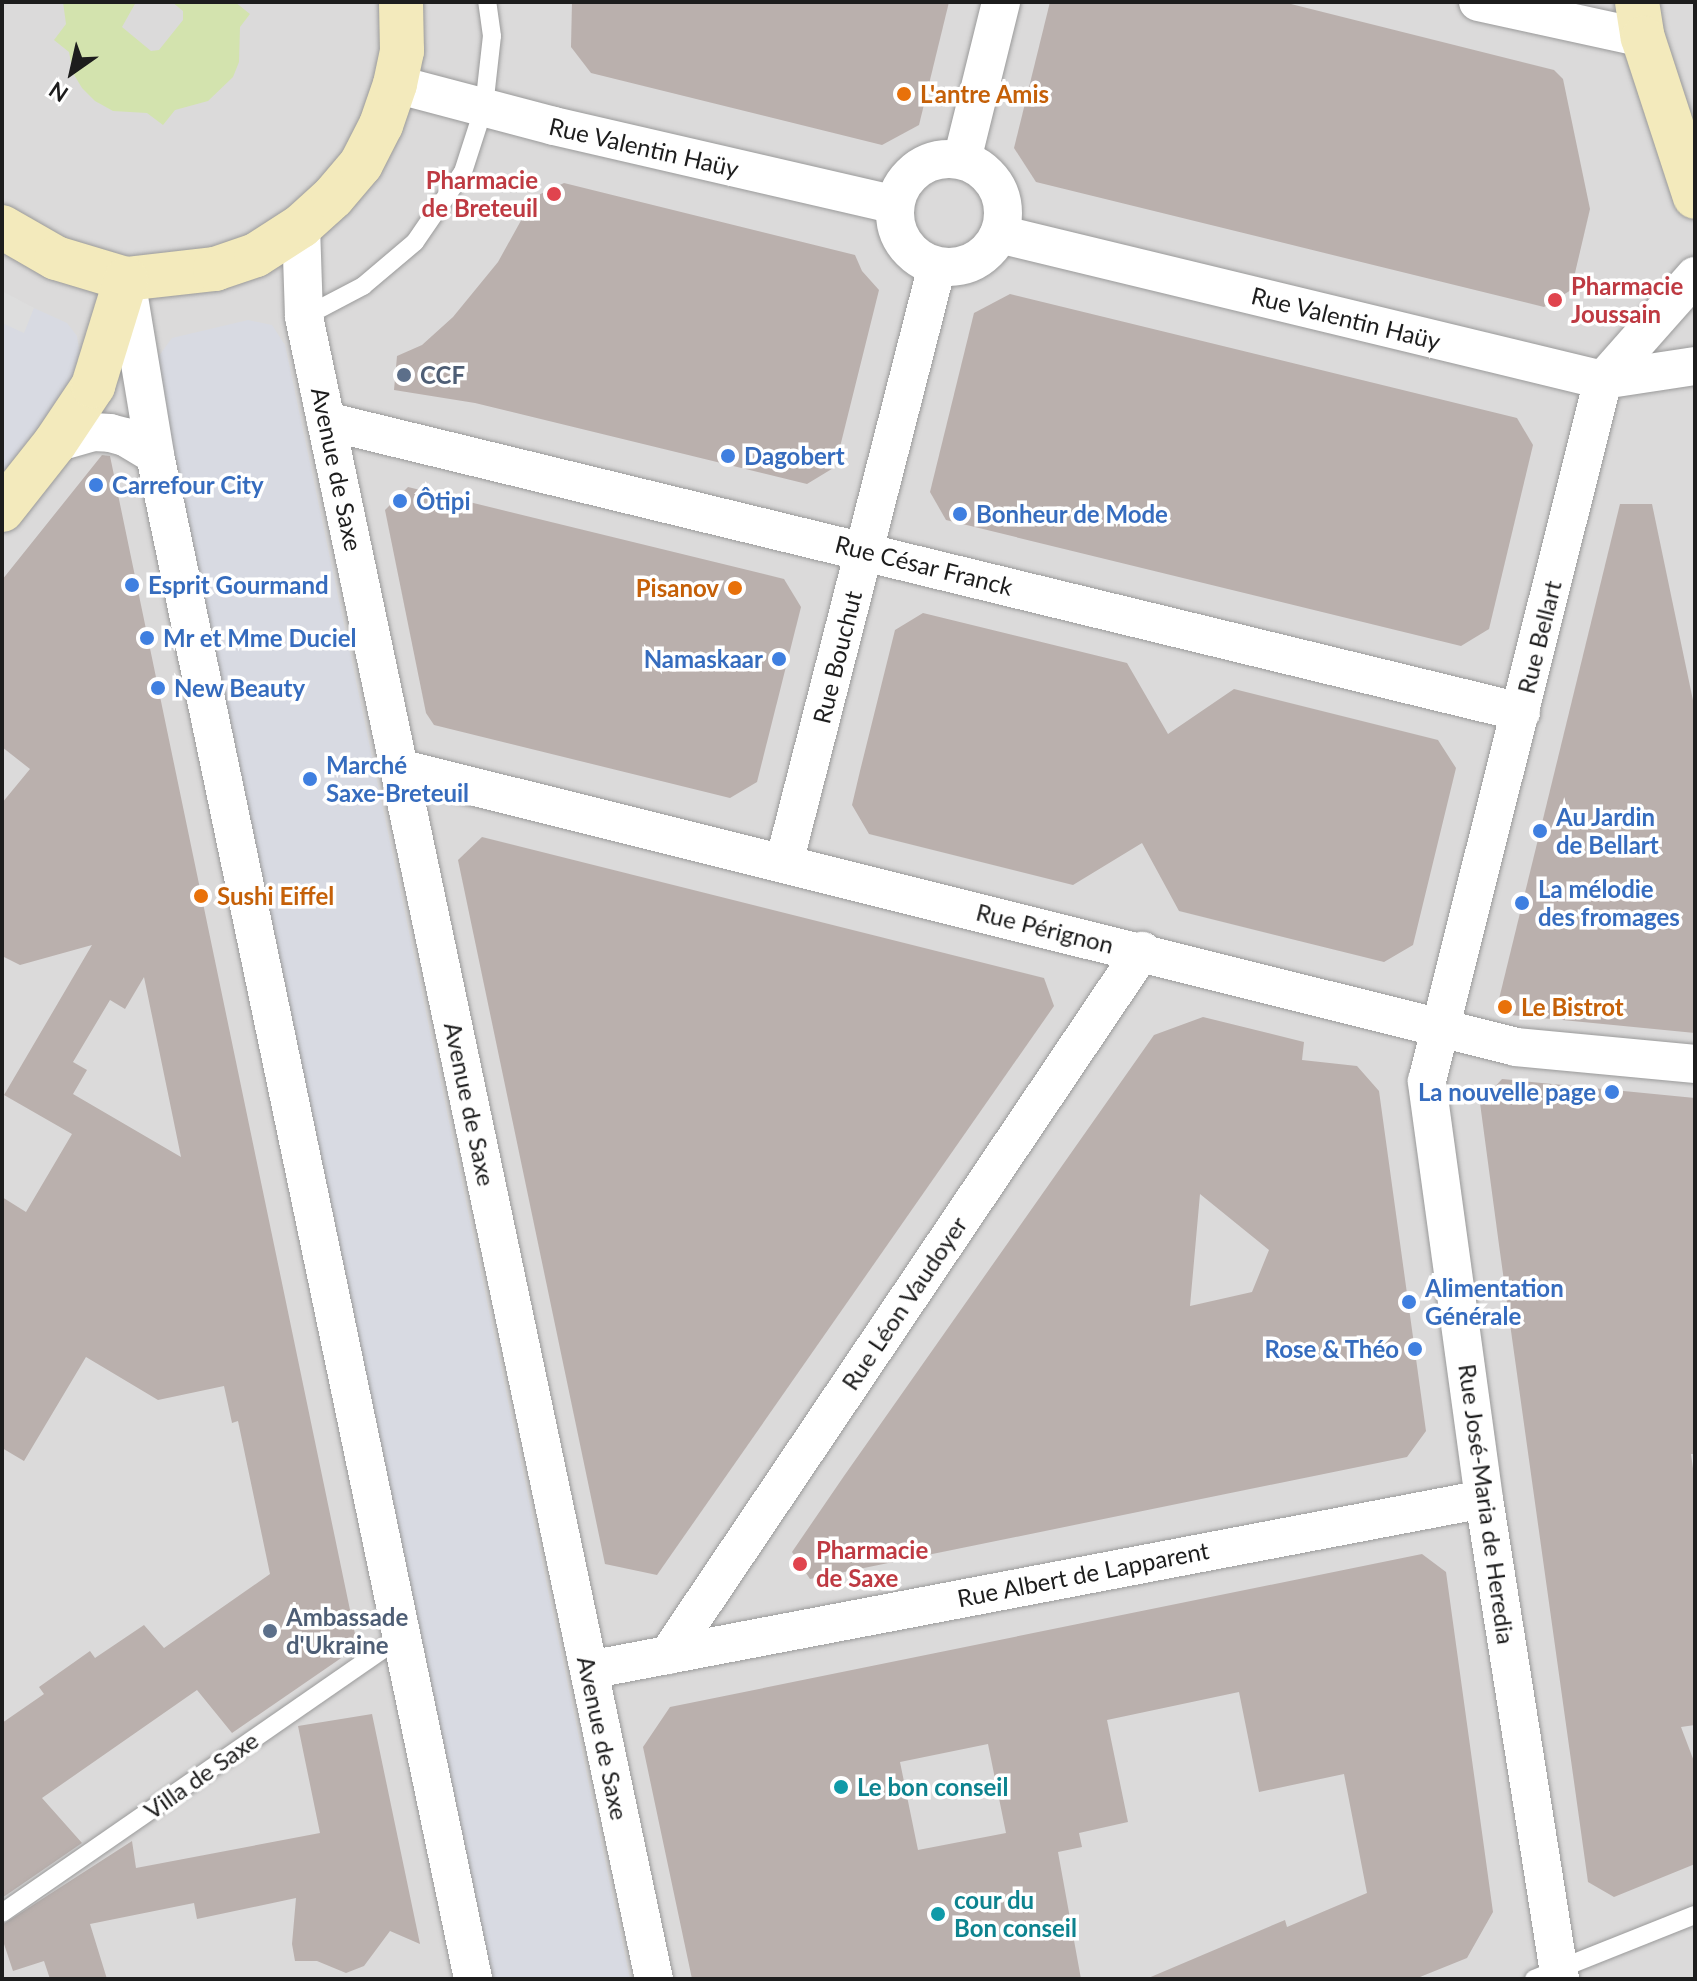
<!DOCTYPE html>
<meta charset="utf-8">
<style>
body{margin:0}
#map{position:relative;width:1697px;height:1981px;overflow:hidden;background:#ede8e3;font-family:Lato,sans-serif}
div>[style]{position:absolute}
.residential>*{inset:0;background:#dbdada}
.grass>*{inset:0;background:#d3e3ae}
.parking>*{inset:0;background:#ddd}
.plaza>*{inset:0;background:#d8dae2}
.building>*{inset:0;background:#bab0ad}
.roads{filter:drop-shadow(0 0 2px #9a9a9a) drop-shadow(0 0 2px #9a9a9a)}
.lane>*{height:18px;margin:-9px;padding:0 9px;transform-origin:9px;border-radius:9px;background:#fff}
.street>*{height:38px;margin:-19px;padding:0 19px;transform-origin:19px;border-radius:19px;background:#fff}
.street>.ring{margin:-19px;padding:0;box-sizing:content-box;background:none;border:38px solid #fff;border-radius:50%}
.secondary>*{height:44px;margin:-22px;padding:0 22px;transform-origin:22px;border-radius:22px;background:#f3eabc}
.dots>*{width:22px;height:22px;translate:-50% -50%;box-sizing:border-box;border:4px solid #fff;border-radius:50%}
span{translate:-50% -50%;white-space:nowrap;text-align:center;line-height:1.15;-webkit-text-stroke:7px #fff;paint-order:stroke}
.food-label{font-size:24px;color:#c56008;font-weight:700}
.left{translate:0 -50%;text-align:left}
.right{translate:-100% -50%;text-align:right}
.street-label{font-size:24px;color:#1d1d1d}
.health-label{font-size:24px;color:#be3a42;font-weight:700}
.service-label{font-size:24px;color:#4e5e75;font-weight:700}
.shop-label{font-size:24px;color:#366cbe;font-weight:700}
.culture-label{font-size:24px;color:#0d838f;font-weight:700}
.frame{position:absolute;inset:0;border:4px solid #1d1d1d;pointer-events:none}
.north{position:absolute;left:32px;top:32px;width:80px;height:80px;-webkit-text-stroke:6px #fff;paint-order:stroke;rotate:214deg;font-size:22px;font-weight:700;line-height:32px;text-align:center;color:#1d1d1d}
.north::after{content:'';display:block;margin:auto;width:28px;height:36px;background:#1d1d1d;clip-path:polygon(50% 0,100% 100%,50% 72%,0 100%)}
</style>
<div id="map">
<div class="residential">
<i style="clip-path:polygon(2px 2px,1695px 2px,1695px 1979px,2px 1979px)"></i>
</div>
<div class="grass">
<i style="clip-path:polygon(63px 2px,136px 2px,122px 27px,151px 51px,159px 50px,183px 20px,183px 11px,172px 2px,235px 2px,250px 14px,240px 27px,239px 62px,233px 77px,208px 101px,175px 110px,163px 125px,147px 113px,113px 111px,95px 101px,82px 88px,73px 73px,69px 52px,54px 40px,66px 24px)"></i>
</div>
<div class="parking">
<i style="clip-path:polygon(2px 291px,34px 308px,24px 334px,2px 323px)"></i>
</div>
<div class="plaza">
<i style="clip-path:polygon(34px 308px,67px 323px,77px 336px,81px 362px,68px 390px,2px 473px,2px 323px,24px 333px)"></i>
<i style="clip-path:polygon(248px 320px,272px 325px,285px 345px,630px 1979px,492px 1979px,158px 380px,158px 357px,172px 338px)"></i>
</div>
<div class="building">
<i style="clip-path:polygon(572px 2px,949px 2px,919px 125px,882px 145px,591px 73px,571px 47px)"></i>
<i style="clip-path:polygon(1050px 2px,1283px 2px,1554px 70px,1563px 79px,1590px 209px,1571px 290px,1544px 307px,1036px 182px,1014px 148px)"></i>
<i style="clip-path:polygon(564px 183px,855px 255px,862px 271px,879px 290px,835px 467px,807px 484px,475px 403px,394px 390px,397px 356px,422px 345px,453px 317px,498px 262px,534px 197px)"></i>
<i style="clip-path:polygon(1010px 294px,1517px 418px,1533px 445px,1489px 629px,1461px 646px,946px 520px,930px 492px,974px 313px)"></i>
<i style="clip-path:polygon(evenodd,102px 455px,110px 456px,355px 1634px,347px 1654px,232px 1733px,197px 1690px,42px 1798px,82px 1843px,2px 1898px,2px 1723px,44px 1694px,39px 1687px,90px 1651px,95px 1658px,144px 1625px,164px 1648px,270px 1574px,238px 1421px,232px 1423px,224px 1386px,158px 1400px,86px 1357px,24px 1461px,2px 1448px,2px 1197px,26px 1212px,72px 1134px,4px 1095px,92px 945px,20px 965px,2px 956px,2px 803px,30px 769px,2px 747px,2px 580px,102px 455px,144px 977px,172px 1113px,181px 1157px,73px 1094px,87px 1070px,73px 1062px,110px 1000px,125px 1009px,144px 977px)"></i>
<i style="clip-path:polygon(408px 487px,784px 579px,801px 607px,757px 782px,730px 798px,434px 725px,426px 713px,385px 510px)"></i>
<i style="clip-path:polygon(1620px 504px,1652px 504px,1695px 710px,1695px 1033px,1510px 1015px,1499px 999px)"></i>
<i style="clip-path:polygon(923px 613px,1127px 663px,1168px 734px,1234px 689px,1438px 740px,1456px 768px,1413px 945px,1384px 962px,1179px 911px,1142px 843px,1073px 885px,869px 834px,852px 805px,860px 771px,895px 630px)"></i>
<i style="clip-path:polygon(482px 837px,1044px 978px,1054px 1006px,657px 1575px,605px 1564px,458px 860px)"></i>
<i style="clip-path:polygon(evenodd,1203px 1017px,1304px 1042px,1302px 1060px,1357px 1066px,1379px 1091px,1426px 1431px,1407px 1457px,810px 1579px,792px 1552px,844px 1476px,1154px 1035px,1203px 1017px,1200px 1194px,1269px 1250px,1252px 1292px,1190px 1306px,1200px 1194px)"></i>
<i style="clip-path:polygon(1502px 1079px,1695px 1098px,1695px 1454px,1691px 1454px,1695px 1483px,1695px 1725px,1681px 1727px,1695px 1764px,1695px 1864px,1614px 1897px,1588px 1882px,1499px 1245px,1480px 1103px)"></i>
<i style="clip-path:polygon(evenodd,1422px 1554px,1446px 1572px,1493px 1912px,1467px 1958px,1415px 1979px,1146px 1979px,1285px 1920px,1287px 1927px,1367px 1893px,1344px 1774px,1259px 1792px,1239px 1692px,1107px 1720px,1128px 1822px,1079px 1833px,1082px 1847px,1058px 1852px,1081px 1979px,692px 1979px,643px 1747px,670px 1707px,1422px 1554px,988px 1744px,1006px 1833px,918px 1850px,900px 1762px,988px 1744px)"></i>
<i style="clip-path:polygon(372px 1714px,420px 1944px,390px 1931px,364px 1966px,346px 1973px,317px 1961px,295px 1961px,292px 1944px,296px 1898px,197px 1919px,194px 1903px,90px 1924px,107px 1979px,50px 1979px,44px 1961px,13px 1971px,2px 1938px,2px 1925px,132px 1841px,136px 1868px,320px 1833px,298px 1726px)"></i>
</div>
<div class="roads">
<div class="lane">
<i style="left:304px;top:317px;width:67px;rotate:-27.7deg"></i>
<i style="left:363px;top:286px;width:68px;rotate:-40.2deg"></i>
<i style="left:415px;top:242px;width:85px;rotate:-55.6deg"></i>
<i style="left:463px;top:172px;width:68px;rotate:-72.1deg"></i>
<i style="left:484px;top:107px;width:71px;rotate:-83.6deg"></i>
<i style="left:492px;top:36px;width:34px;rotate:-98deg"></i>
<i style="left:2px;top:1913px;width:485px;rotate:-34.7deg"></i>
<i style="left:1534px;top:1979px;width:173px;rotate:-21.7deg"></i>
</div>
<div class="street">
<i style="left:1478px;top:2px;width:169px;rotate:12.3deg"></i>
<i style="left:395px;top:84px;width:164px;rotate:14.8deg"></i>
<i style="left:554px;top:126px;width:350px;rotate:13deg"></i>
<i class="ring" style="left:895px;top:159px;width:70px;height:70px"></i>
<i style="left:962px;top:160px;width:163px;rotate:-76.1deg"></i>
<i style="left:301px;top:226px;width:91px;rotate:88.1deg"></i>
<i style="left:304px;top:317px;width:1698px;rotate:78.11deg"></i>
<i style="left:999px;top:234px;width:621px;rotate:13.59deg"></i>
<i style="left:1603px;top:380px;width:93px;rotate:-8.7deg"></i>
<i style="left:126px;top:279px;width:178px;rotate:80.6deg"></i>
<i style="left:155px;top:455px;width:1557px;rotate:78.21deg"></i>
<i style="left:326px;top:421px;width:1230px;rotate:13.69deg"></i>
<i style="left:55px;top:443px;width:40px;rotate:-16deg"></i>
<i style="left:93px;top:432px;width:17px;rotate:3deg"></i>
<i style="left:110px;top:433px;width:16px;rotate:15deg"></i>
<i style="left:125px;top:437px;width:35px;rotate:31deg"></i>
<i style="left:399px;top:768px;width:1151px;rotate:14.02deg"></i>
<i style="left:1516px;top:1047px;width:180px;rotate:5.4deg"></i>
<i style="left:784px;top:863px;width:616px;rotate:-75.63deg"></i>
<i style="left:668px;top:1655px;width:849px;rotate:-56.05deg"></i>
<i style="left:589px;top:1670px;width:911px;rotate:-10.82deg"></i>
<i style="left:1560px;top:1979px;width:486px;rotate:-99deg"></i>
<i style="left:1484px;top:1499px;width:422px;rotate:-97.8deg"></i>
<i style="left:1427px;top:1081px;width:723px;rotate:-75.91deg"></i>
<i style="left:1603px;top:380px;width:139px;rotate:-48.5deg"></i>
</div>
<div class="secondary">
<i style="left:1637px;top:2px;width:36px;rotate:81deg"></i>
<i style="left:1643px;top:38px;width:167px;rotate:71.9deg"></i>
<i style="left:2px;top:227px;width:62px;rotate:29.9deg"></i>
<i style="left:56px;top:258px;width:73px;rotate:16.7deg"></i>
<i style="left:126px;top:279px;width:90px;rotate:-6.4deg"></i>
<i style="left:215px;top:269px;width:43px;rotate:-18.9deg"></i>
<i style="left:256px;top:255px;width:54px;rotate:-32.8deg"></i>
<i style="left:301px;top:226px;width:43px;rotate:-42.2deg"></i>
<i style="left:333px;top:197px;width:43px;rotate:-49.7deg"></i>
<i style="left:361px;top:164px;width:44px;rotate:-62.9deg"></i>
<i style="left:381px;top:125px;width:43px;rotate:-71.1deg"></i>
<i style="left:395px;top:84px;width:34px;rotate:-78deg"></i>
<i style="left:402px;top:51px;width:49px;rotate:-91.2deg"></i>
<i style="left:2px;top:510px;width:85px;rotate:-51.7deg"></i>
<i style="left:55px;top:443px;width:69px;rotate:-56.3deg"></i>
<i style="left:93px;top:386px;width:112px;rotate:-72.9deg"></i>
</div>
</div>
<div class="dots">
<i style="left:904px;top:94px;background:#e8710a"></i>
<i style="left:554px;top:194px;background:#e0444e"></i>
<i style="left:1555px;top:300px;background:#e0444e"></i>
<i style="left:404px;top:375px;background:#5c6f8a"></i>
<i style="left:728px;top:456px;background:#3f7fe0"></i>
<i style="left:96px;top:485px;background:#3f7fe0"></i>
<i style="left:400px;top:501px;background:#3f7fe0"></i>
<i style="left:960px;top:514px;background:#3f7fe0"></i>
<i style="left:132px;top:585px;background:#3f7fe0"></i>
<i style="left:735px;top:588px;background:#e8710a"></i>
<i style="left:147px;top:638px;background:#3f7fe0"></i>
<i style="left:779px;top:659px;background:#3f7fe0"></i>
<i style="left:158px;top:688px;background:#3f7fe0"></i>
<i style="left:310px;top:779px;background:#3f7fe0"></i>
<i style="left:1540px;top:831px;background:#3f7fe0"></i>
<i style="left:201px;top:896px;background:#e8710a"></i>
<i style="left:1522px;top:903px;background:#3f7fe0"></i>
<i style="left:1505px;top:1007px;background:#e8710a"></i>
<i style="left:1612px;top:1092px;background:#3f7fe0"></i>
<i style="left:1409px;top:1302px;background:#3f7fe0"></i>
<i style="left:1415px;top:1349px;background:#3f7fe0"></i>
<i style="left:800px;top:1564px;background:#e0444e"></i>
<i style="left:270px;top:1631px;background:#5c6f8a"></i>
<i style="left:841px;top:1787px;background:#0f9aa8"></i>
<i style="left:938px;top:1914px;background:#0f9aa8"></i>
</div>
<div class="food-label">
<span class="left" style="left:920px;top:94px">L'antre Amis</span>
<span class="right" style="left:719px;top:588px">Pisanov</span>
<span class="left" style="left:217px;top:896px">Sushi Eiffel</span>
<span class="left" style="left:1521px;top:1007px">Le Bistrot</span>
</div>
<div class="street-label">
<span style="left:644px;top:147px;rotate:13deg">Rue Valentin Haüy</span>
<span style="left:1346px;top:318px;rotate:14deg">Rue Valentin Haüy</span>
<span style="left:337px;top:469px;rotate:78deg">Avenue de Saxe</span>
<span style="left:924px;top:565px;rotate:14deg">Rue César Franck</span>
<span style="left:1539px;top:637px;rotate:-76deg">Rue Bellart</span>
<span style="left:837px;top:657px;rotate:-76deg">Rue Bouchut</span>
<span style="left:1045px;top:928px;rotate:14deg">Rue Pérignon</span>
<span style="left:470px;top:1104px;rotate:78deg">Avenue de Saxe</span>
<span style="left:904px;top:1303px;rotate:-56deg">Rue Léon Vaudoyer</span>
<span style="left:1487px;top:1504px;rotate:82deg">Rue José-Maria de Heredia</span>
<span style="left:1083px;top:1574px;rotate:-11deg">Rue Albert de Lapparent</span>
<span style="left:603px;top:1738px;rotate:78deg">Avenue de Saxe</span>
<span style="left:201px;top:1775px;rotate:-35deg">Villa de Saxe</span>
</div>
<div class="health-label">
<span class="right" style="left:538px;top:194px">Pharmacie<br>de Breteuil</span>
<span class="left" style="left:1571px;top:300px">Pharmacie<br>Joussain</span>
<span class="left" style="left:816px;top:1564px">Pharmacie<br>de Saxe</span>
</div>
<div class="service-label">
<span class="left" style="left:420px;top:375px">CCF</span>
<span class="left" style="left:286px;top:1631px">Ambassade<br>d'Ukraine</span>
</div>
<div class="shop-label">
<span class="left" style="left:744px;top:456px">Dagobert</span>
<span class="left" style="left:112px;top:485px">Carrefour City</span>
<span class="left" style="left:416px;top:501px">Ôtipi</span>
<span class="left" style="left:976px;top:514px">Bonheur de Mode</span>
<span class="left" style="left:148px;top:585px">Esprit Gourmand</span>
<span class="left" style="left:163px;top:638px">Mr et Mme Duciel</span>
<span class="right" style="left:763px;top:659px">Namaskaar</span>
<span class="left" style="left:174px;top:688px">New Beauty</span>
<span class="left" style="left:326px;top:779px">Marché<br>Saxe-Breteuil</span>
<span class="left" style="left:1556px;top:831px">Au Jardin<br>de Bellart</span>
<span class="left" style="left:1538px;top:903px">La mélodie<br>des fromages</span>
<span class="right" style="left:1596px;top:1092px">La nouvelle page</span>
<span class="left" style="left:1425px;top:1302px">Alimentation<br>Générale</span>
<span class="right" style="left:1399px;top:1349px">Rose &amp; Théo</span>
</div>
<div class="culture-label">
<span class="left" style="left:857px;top:1787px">Le bon conseil</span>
<span class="left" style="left:954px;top:1914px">cour du<br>Bon conseil</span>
</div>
<div class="frame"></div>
<div class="north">N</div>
</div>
